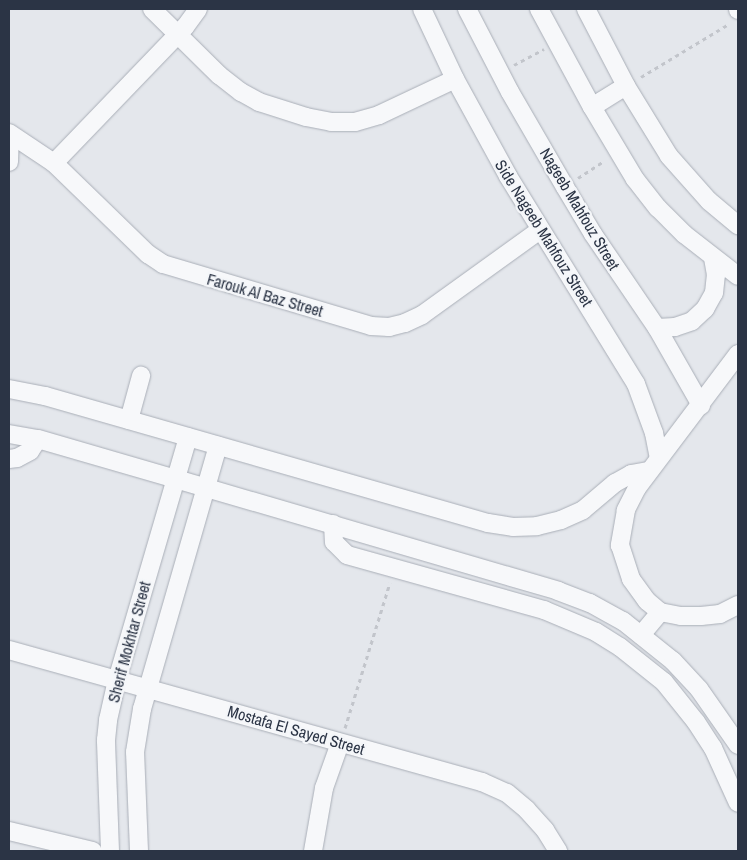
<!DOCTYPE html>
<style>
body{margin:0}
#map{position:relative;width:747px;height:860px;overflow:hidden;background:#e4e7ec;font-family:"Archivo Narrow",sans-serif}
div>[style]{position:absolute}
.path>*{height:3px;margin-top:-1.5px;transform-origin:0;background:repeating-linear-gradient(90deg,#c2c5cb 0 4px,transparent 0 8px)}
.roads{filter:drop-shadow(0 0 1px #a9aeb7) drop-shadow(0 0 1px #a9aeb7)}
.minor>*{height:18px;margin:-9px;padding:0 9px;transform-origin:9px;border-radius:9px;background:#f7f8fa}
span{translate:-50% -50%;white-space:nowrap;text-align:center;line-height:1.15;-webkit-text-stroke:4.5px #f4f6f9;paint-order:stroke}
.street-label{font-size:16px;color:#2b3445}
.frame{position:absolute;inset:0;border:10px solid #2b3445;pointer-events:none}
</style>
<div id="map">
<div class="path">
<i style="left:514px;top:65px;width:34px;rotate:-28deg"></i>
<i style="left:641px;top:77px;width:103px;rotate:-31.1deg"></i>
<i style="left:578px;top:178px;width:31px;rotate:-33deg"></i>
<i style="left:345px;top:728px;width:152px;rotate:-72.8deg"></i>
</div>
<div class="roads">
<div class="minor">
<i style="left:152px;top:9px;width:94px;rotate:44.6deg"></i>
<i style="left:219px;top:75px;width:28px;rotate:38deg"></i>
<i style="left:241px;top:92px;width:21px;rotate:29deg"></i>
<i style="left:259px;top:102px;width:49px;rotate:17.7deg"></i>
<i style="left:306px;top:117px;width:25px;rotate:11deg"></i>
<i style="left:331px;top:122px;width:24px"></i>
<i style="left:355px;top:122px;width:25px;rotate:-16deg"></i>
<i style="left:379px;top:115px;width:84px;rotate:-25.3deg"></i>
<i style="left:422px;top:9px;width:77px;rotate:64.8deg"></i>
<i style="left:455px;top:79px;width:111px;rotate:61.3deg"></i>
<i style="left:508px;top:176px;width:244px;rotate:58.4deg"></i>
<i style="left:636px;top:384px;width:52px;rotate:69.8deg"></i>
<i style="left:654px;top:433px;width:25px;rotate:79deg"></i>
<i style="left:467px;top:9px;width:93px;rotate:62.6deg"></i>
<i style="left:510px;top:92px;width:110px;rotate:59.9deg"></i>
<i style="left:565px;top:187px;width:55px;rotate:59.2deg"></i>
<i style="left:593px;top:234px;width:114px;rotate:55.8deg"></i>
<i style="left:657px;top:328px;width:89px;rotate:60.3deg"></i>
<i style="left:539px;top:9px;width:111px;rotate:61.6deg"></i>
<i style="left:592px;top:107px;width:84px;rotate:59.2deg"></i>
<i style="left:635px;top:179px;width:37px;rotate:52deg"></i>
<i style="left:658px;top:208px;width:37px;rotate:45deg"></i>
<i style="left:684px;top:234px;width:68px;rotate:37.9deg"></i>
<i style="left:586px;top:9px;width:87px;rotate:62.5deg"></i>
<i style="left:626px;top:86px;width:82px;rotate:58.4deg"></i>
<i style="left:669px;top:156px;width:60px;rotate:48.4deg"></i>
<i style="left:709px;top:201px;width:38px;rotate:40deg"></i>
<i style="left:738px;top:9px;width:1px;rotate:90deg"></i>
<i style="left:592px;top:107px;width:40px;rotate:-32deg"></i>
<i style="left:9px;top:133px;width:54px;rotate:33.7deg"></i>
<i style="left:54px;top:163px;width:131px;rotate:44.1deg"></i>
<i style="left:148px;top:254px;width:18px;rotate:34deg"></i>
<i style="left:163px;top:264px;width:217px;rotate:16.6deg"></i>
<i style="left:371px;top:326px;width:18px;rotate:3deg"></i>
<i style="left:389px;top:327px;width:16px;rotate:-14deg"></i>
<i style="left:405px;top:323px;width:19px;rotate:-25deg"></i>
<i style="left:422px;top:315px;width:145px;rotate:-35.8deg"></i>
<i style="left:9px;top:162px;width:28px;rotate:-88deg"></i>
<i style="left:54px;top:163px;width:189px;rotate:-46.1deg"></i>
<i style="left:185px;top:27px;width:22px;rotate:-54deg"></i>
<i style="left:657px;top:328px;width:18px;rotate:-3deg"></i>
<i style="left:675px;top:327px;width:18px;rotate:-19deg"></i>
<i style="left:692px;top:321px;width:18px;rotate:-43deg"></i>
<i style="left:705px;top:309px;width:18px;rotate:-61deg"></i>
<i style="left:714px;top:293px;width:18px;rotate:-84deg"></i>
<i style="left:716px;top:275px;width:17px;rotate:-100deg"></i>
<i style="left:738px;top:354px;width:168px;rotate:127deg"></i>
<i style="left:637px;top:488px;width:25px;rotate:117deg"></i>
<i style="left:626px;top:510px;width:36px;rotate:100deg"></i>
<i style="left:620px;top:545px;width:36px;rotate:72deg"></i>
<i style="left:631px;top:579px;width:27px;rotate:54deg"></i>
<i style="left:647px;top:601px;width:17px;rotate:40deg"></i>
<i style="left:660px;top:612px;width:21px;rotate:11deg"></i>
<i style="left:681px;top:616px;width:20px"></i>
<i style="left:701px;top:616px;width:19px;rotate:-6deg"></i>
<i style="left:720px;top:614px;width:20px;rotate:-27deg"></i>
<i style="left:9px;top:389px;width:37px;rotate:11deg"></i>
<i style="left:45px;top:396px;width:461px;rotate:16deg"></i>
<i style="left:488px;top:523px;width:25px;rotate:9deg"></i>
<i style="left:513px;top:527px;width:24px;rotate:-2deg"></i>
<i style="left:537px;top:526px;width:25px;rotate:-14deg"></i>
<i style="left:561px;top:520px;width:24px;rotate:-24deg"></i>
<i style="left:583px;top:510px;width:42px;rotate:-40.2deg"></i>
<i style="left:615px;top:483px;width:18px;rotate:-29deg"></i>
<i style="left:631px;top:474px;width:17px;rotate:-10deg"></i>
<i style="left:129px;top:420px;width:46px;rotate:-74.7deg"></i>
<i style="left:9px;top:434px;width:29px;rotate:10deg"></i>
<i style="left:38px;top:439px;width:144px;rotate:16.2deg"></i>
<i style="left:176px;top:479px;width:398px;rotate:16.3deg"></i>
<i style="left:558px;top:591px;width:34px;rotate:21deg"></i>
<i style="left:590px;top:603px;width:38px;rotate:29deg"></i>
<i style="left:623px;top:621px;width:64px;rotate:38.7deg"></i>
<i style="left:673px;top:661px;width:38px;rotate:47deg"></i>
<i style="left:699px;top:689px;width:68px;rotate:55.1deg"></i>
<i style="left:9px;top:459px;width:8px;rotate:-7deg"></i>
<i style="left:17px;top:458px;width:15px;rotate:-28deg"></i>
<i style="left:30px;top:451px;width:14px;rotate:-56deg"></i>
<i style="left:333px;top:524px;width:18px;rotate:87deg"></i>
<i style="left:334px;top:542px;width:18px;rotate:45deg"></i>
<i style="left:347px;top:555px;width:205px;rotate:15.6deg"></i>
<i style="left:544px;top:610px;width:56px;rotate:22.9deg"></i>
<i style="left:596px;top:632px;width:28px;rotate:32deg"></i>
<i style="left:620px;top:647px;width:56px;rotate:38.5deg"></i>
<i style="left:664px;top:682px;width:51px;rotate:51.3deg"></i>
<i style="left:696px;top:722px;width:31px;rotate:57deg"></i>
<i style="left:713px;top:748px;width:60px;rotate:65.6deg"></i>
<i style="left:641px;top:635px;width:30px;rotate:-50deg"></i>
<i style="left:9px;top:650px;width:491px;rotate:15.6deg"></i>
<i style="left:482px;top:782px;width:27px;rotate:24deg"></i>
<i style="left:507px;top:793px;width:26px;rotate:40deg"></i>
<i style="left:527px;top:810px;width:27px;rotate:48deg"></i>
<i style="left:545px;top:830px;width:25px;rotate:58deg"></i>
<i style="left:9px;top:831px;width:86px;rotate:13.4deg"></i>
<i style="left:110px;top:851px;width:111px;rotate:-92.1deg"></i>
<i style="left:106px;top:740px;width:20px;rotate:-84deg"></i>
<i style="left:108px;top:720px;width:41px;rotate:-77.3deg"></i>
<i style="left:117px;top:680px;width:253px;rotate:-73.7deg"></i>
<i style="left:139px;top:851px;width:99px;rotate:-92.3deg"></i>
<i style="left:135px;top:752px;width:44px;rotate:-80.8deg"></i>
<i style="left:142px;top:709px;width:274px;rotate:-73.9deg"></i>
<i style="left:313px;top:851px;width:64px;rotate:-80.1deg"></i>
<i style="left:324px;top:788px;width:48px;rotate:-70.4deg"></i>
</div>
</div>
<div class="street-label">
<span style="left:580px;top:209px;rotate:59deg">Nageeb Mahfouz Street</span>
<span style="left:544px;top:233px;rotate:58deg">Side Nageeb Mahfouz Street</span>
<span style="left:265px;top:295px;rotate:16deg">Farouk Al Baz Street</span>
<span style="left:129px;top:642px;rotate:-75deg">Sherif Mokhtar Street</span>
<span style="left:296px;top:730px;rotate:16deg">Mostafa El Sayed Street</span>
</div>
<div class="frame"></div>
</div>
